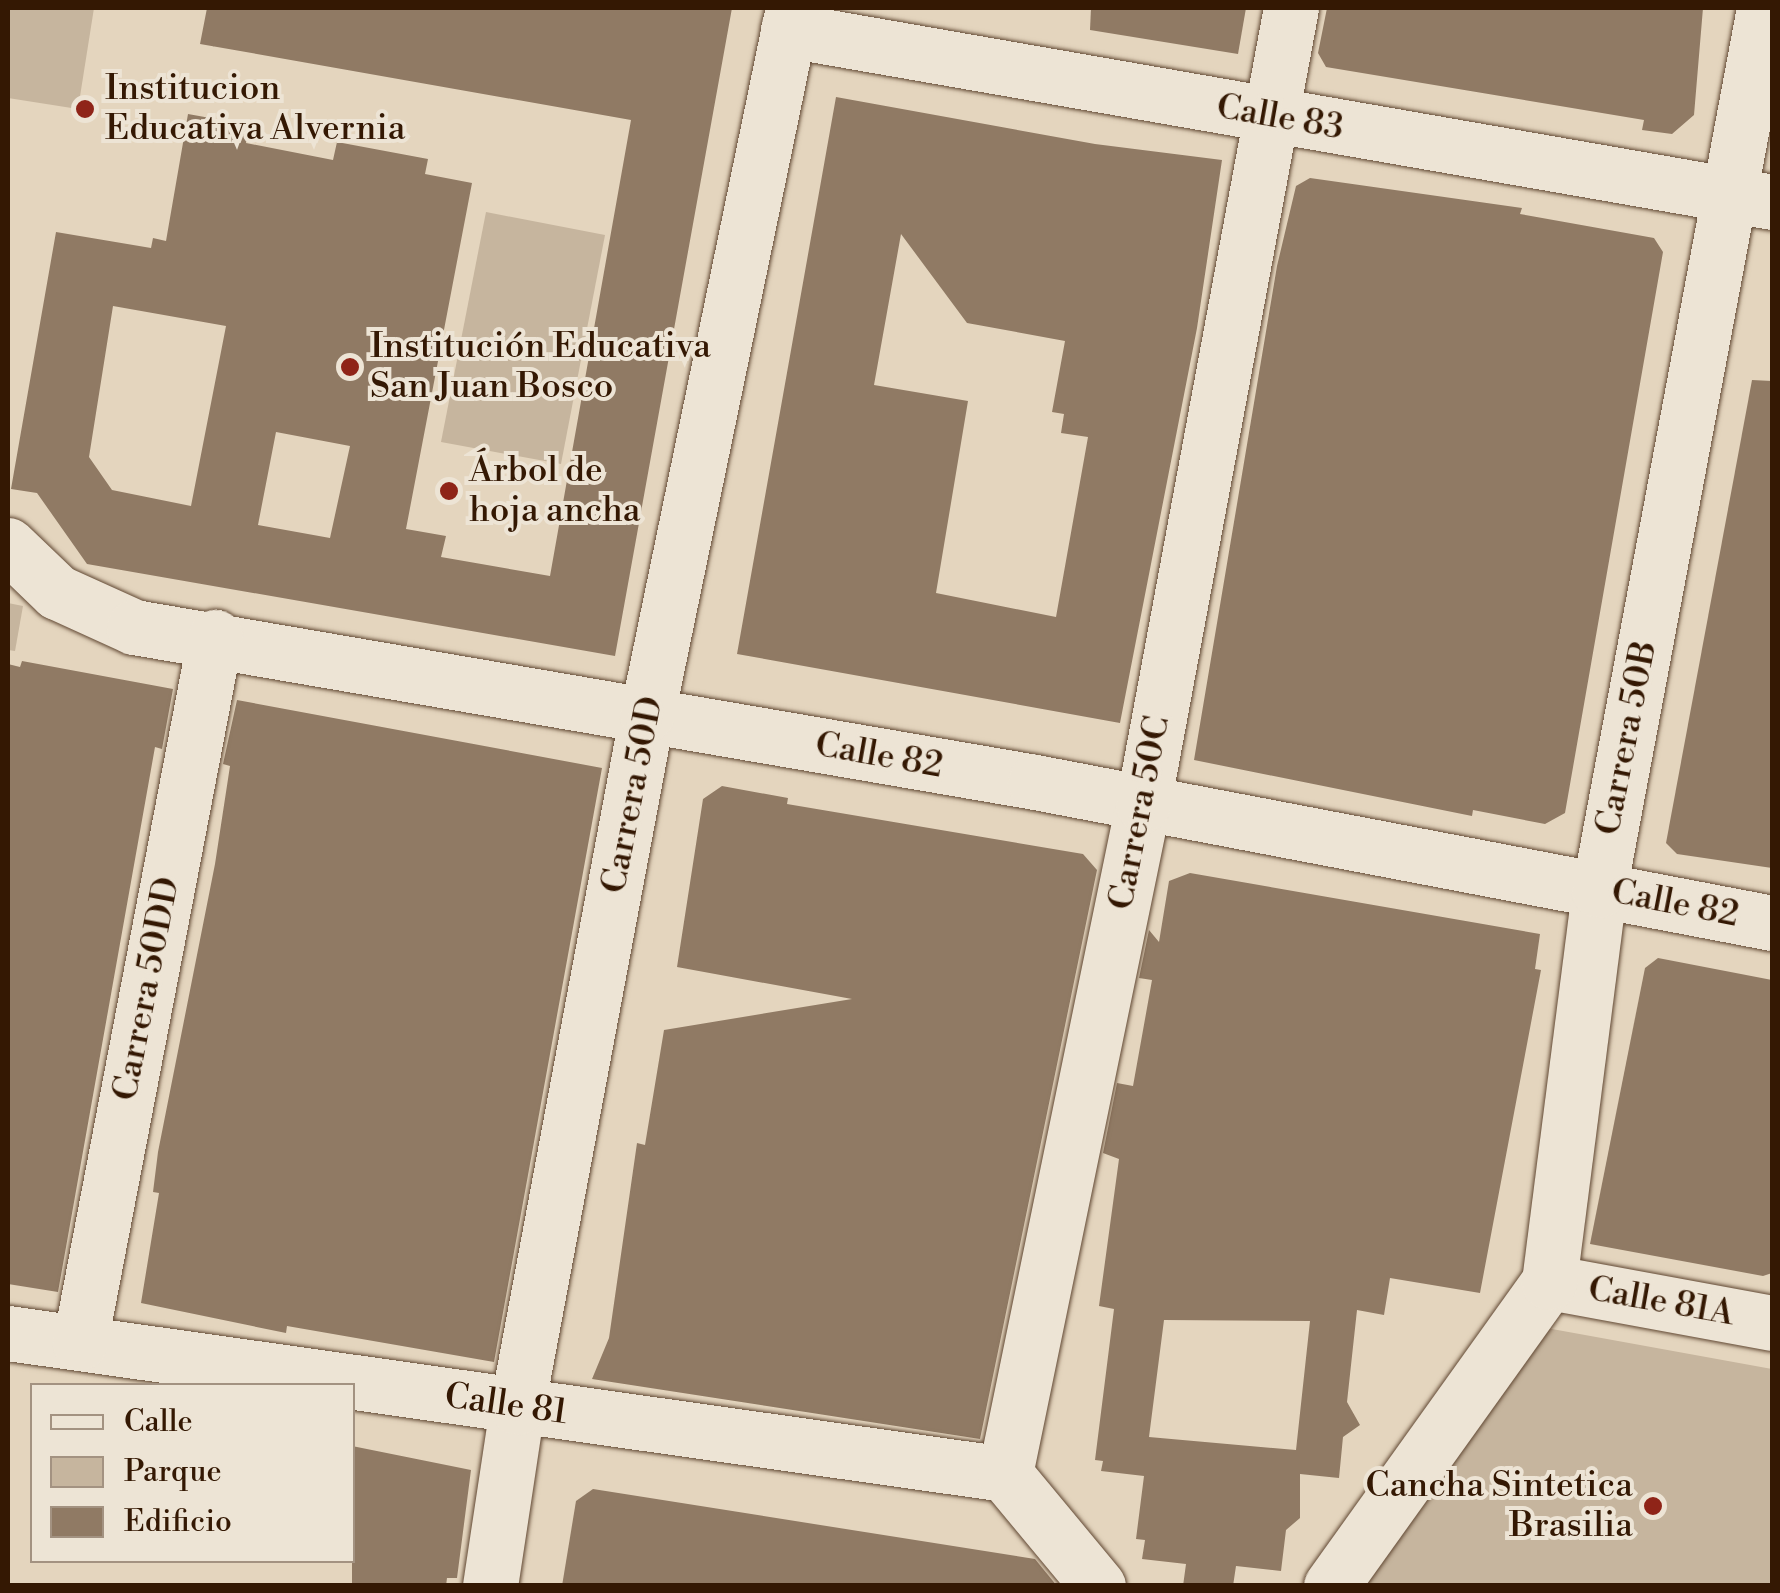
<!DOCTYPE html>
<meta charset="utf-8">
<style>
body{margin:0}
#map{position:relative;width:1780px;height:1593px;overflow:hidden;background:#e4d5be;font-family:"Libre Bodoni",serif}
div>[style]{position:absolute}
.green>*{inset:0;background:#c6b59e}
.building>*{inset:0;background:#907a64}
.roads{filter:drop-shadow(0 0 2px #604732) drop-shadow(0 0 2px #604732)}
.street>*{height:55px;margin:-27.5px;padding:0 27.5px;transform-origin:27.5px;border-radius:27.5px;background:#ede4d5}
.dots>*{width:28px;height:28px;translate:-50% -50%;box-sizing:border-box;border:5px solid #ede4d5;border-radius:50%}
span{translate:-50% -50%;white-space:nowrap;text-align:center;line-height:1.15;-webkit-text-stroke:8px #ede4d5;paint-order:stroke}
.poi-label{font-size:35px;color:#341803}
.left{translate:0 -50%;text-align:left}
.right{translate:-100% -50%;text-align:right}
.street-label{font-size:35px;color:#341803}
.frame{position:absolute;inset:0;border:10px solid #341803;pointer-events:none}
.legend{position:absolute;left:30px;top:1383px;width:325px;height:180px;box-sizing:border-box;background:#ede4d5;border:2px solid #a39281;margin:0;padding:12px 18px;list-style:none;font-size:30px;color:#341803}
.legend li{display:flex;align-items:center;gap:20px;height:50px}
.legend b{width:50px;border:2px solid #a39281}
</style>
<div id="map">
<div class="green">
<i style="clip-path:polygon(8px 8px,94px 8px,78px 109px,8px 98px)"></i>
<i style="clip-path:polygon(486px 212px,605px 235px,561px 464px,441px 442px)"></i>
<i style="clip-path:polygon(8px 603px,23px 606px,15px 651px,8px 650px)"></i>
<i style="clip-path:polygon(1530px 1325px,1772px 1369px,1772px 1585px,1355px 1586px)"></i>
</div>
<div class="building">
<i style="clip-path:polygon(evenodd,207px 8px,732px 8px,615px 656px,87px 564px,37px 493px,11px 489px,56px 232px,151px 248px,153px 238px,166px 241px,188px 114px,249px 125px,246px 143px,333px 160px,337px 142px,428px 159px,425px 174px,472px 183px,406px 529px,446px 536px,441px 557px,550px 576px,631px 120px,200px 44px,207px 8px,113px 306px,226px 326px,191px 506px,112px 490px,89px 457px,113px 306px,207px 8px,276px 432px,350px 446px,330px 538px,258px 525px,276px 432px)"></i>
<i style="clip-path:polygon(1091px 8px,1246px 8px,1238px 54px,1090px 30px)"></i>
<i style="clip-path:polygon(1327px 8px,1703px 8px,1694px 115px,1672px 134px,1642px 130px,1644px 120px,1326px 67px,1318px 53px)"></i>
<i style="clip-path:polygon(evenodd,836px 97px,1095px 144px,1222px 160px,1197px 328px,1120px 723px,737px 654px,836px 97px,901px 234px,967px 323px,1065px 341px,1052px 412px,1064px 414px,1061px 433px,1088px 437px,1056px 617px,936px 593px,968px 401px,874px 385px,901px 234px)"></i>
<i style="clip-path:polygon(1310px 178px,1522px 208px,1520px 214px,1654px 238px,1663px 252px,1565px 813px,1545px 824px,1473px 810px,1472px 816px,1194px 760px,1277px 266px,1296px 186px)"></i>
<i style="clip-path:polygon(1752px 380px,1772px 381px,1772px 868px,1677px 854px,1666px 843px)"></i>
<i style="clip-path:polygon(22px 661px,173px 689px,162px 749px,155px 747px,58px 1292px,8px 1284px,8px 664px,20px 667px)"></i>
<i style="clip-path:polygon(237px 700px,602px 768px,494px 1362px,287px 1326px,286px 1333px,141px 1303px,159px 1193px,153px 1192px,158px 1152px,215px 864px,230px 766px,223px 764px)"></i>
<i style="clip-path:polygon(722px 786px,788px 798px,787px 804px,1083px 854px,1097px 870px,980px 1439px,592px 1379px,609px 1338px,637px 1143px,645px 1145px,664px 1030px,852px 999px,677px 967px,703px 799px)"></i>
<i style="clip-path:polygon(evenodd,1190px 873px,1540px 934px,1535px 969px,1541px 970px,1480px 1293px,1390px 1278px,1384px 1315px,1357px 1310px,1347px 1402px,1360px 1425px,1343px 1437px,1339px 1478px,1300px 1474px,1300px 1518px,1286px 1530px,1281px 1571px,1236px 1566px,1233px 1586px,1183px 1586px,1186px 1564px,1142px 1559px,1145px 1540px,1136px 1539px,1144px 1476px,1101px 1471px,1103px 1461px,1095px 1460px,1114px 1309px,1099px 1306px,1119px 1159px,1103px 1153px,1117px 1083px,1133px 1086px,1152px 980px,1139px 978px,1149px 930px,1159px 942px,1169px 881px,1190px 873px,1164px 1320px,1310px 1321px,1296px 1450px,1149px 1437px,1164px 1320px)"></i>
<i style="clip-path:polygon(1658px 958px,1772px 980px,1772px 1273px,1763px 1276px,1590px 1244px,1645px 968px)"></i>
<i style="clip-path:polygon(352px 1446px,471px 1470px,457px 1578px,447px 1578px,446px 1586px,352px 1586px)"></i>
<i style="clip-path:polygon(593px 1489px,1035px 1559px,1057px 1586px,562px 1586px,576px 1501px)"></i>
</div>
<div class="roads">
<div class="street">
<i style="left:788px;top:30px;width:999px;rotate:9.91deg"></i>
<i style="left:8px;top:545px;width:68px;rotate:43.8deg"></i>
<i style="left:57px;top:592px;width:85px;rotate:24.4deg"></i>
<i style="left:134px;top:627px;width:914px;rotate:9.76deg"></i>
<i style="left:1035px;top:782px;width:750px;rotate:10.83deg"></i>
<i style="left:1549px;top:1282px;width:227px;rotate:10.4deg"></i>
<i style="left:8px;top:1333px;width:1007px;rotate:8.05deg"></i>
<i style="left:80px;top:1342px;width:718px;rotate:-79.16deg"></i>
<i style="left:490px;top:1586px;width:181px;rotate:-81.4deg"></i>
<i style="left:517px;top:1407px;width:705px;rotate:-79.38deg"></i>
<i style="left:647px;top:714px;width:721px;rotate:-78.32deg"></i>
<i style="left:1098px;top:1586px;width:146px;rotate:-129.7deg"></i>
<i style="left:1005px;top:1474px;width:684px;rotate:-78.36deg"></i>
<i style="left:1143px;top:804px;width:810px;rotate:-79.47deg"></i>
<i style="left:1331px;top:1586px;width:374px;rotate:-54.4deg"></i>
<i style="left:1549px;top:1282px;width:395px;rotate:-82.7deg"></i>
<i style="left:1599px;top:890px;width:897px;rotate:-79.4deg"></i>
</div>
</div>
<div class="dots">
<i style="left:85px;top:109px;background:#8f2418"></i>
<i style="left:350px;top:367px;background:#8f2418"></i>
<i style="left:449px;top:491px;background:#8f2418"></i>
<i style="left:1653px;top:1506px;background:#8f2418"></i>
</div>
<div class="poi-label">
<span class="left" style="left:105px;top:109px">Institucion<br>Educativa Alvernia</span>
<span class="left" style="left:370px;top:367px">Institución Educativa<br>San Juan Bosco</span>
<span class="left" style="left:469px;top:491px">Árbol de<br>hoja ancha</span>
<span class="right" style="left:1633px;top:1506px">Cancha Sintetica<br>Brasilia</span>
</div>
<div class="street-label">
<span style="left:1280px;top:118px;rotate:10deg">Calle 83</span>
<span style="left:1627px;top:738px;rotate:-79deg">Carrera 50B</span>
<span style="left:879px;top:756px;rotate:10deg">Calle 82</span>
<span style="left:633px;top:795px;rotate:-79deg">Carrera 50D</span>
<span style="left:1140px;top:813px;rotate:-79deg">Carrera 50C</span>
<span style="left:1675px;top:904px;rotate:11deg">Calle 82</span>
<span style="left:147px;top:989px;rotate:-79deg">Carrera 50DD</span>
<span style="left:1661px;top:1302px;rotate:10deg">Calle 81A</span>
<span style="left:506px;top:1405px;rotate:8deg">Calle 81</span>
</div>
<div class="frame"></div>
<ul class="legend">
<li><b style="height:12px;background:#ede4d5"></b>Calle</li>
<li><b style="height:28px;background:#c6b59e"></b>Parque</li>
<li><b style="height:28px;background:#907a64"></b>Edificio</li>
</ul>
</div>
